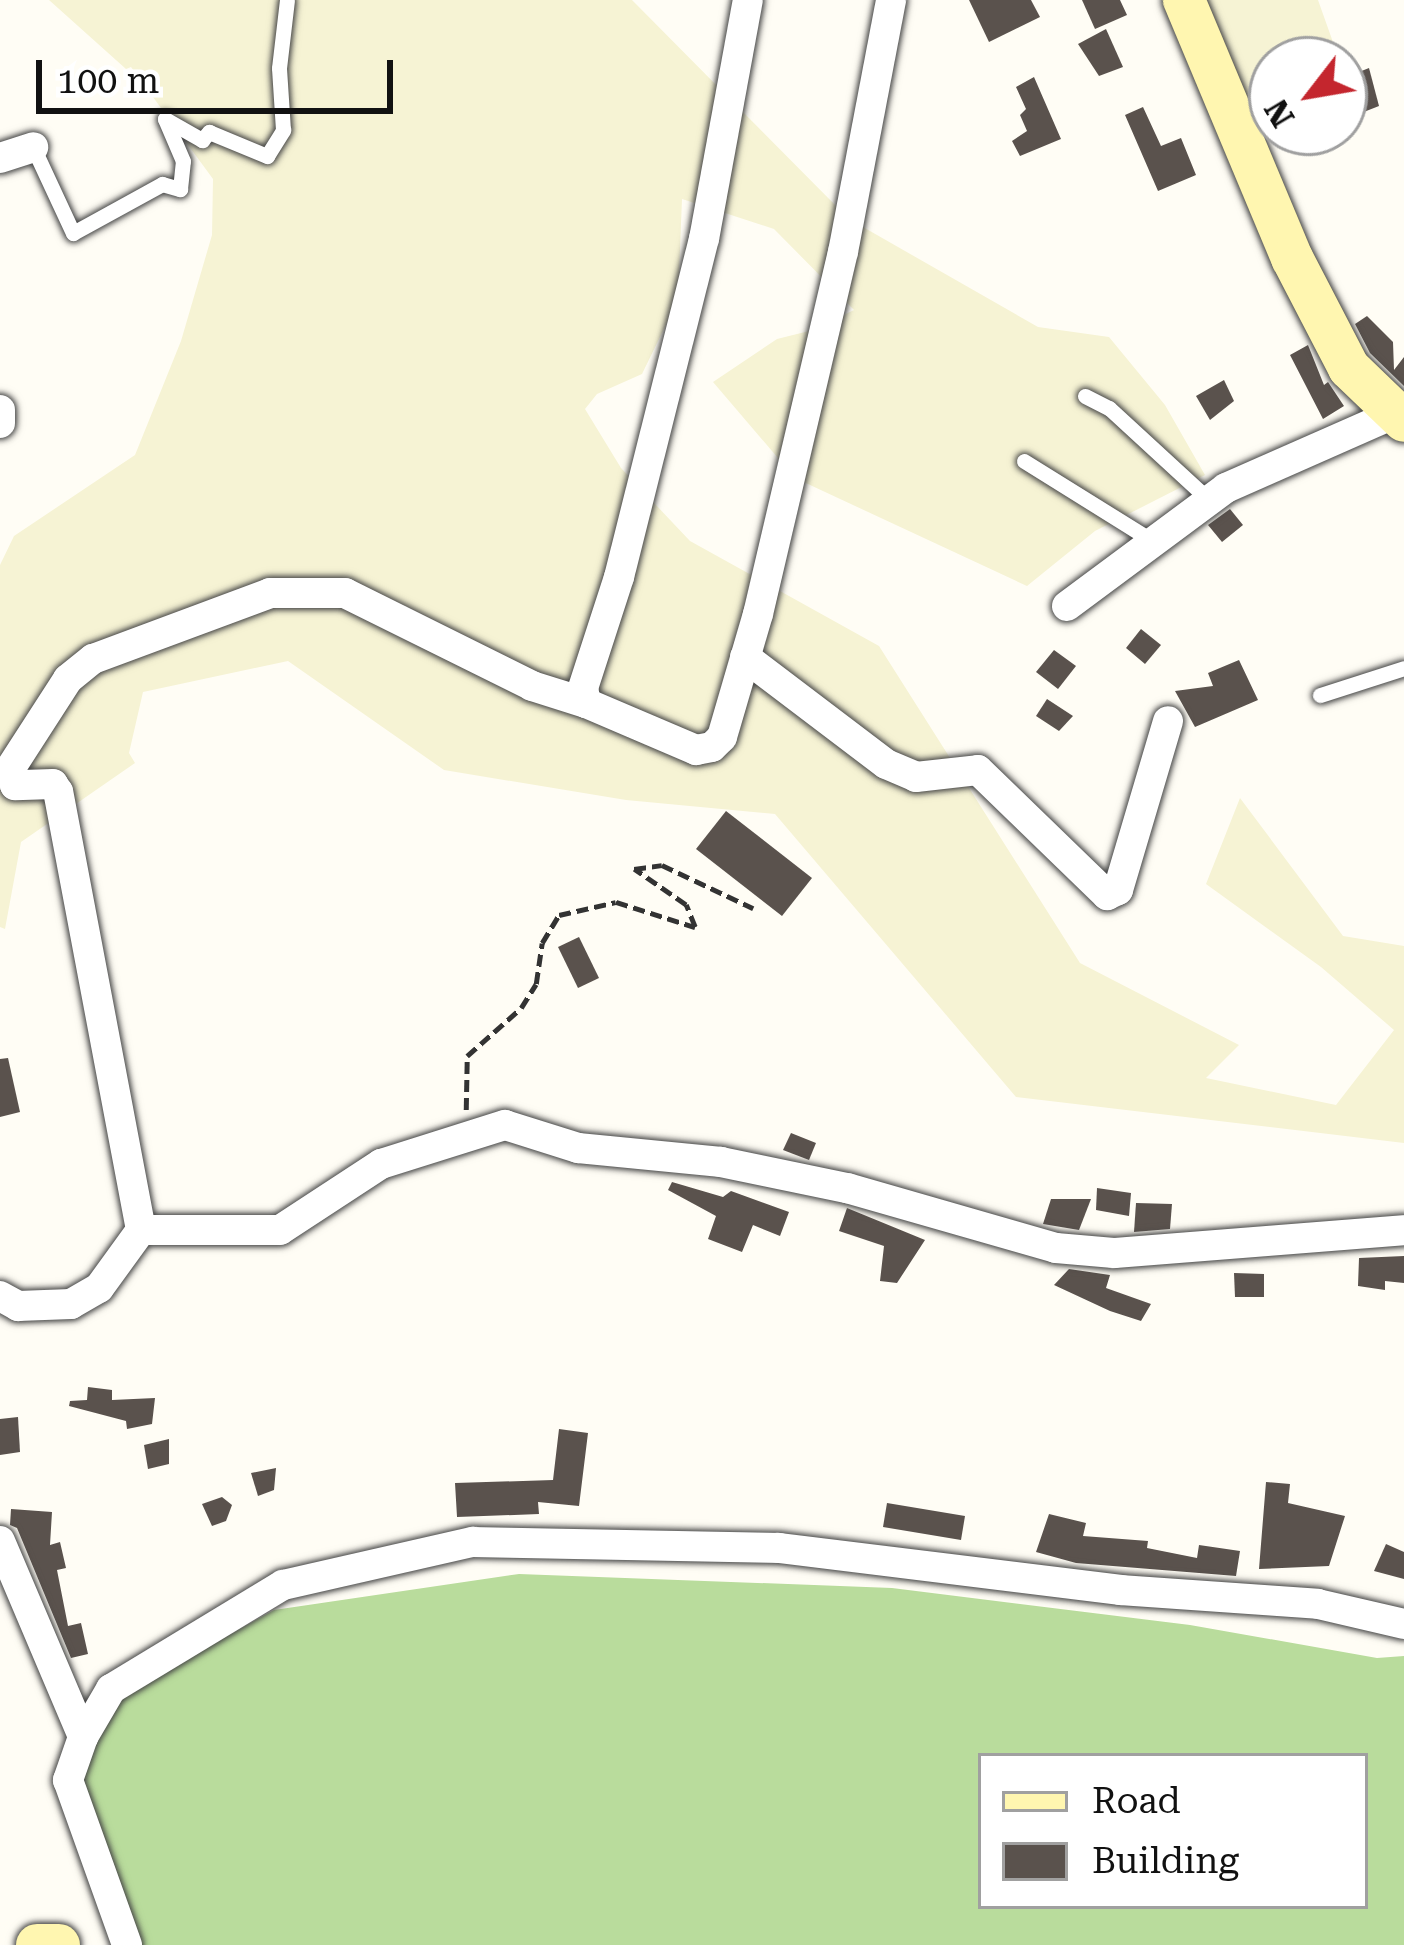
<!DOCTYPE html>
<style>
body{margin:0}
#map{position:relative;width:1404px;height:1945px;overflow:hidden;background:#fffdf5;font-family:"Roboto Serif",serif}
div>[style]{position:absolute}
.farmland>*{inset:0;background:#f6f3d4}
.forest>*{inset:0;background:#b9dc9c}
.building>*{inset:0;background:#5a524d}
.path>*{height:4.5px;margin-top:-2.25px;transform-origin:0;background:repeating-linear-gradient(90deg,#333 0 12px,transparent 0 18px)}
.roads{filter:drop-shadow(0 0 3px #444) drop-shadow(0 0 3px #444)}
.lane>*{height:15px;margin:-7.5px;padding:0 7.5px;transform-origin:7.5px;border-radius:7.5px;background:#fff}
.street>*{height:30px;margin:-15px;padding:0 15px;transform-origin:15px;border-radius:15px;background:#fff}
.secondary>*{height:42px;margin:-21px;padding:0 21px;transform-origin:21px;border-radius:21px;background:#fff6b0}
span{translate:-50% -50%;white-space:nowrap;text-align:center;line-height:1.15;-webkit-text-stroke:12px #fff;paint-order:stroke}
.legend{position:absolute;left:978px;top:1753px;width:390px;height:156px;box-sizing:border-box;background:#fff;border:3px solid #a0a0a0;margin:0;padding:15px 21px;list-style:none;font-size:36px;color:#111}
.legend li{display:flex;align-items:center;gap:24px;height:60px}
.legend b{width:60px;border:3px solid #a0a0a0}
.north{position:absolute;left:1248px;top:36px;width:120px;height:120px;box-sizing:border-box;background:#fff;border:3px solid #a0a0a0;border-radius:50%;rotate:239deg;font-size:33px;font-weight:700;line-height:48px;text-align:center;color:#111}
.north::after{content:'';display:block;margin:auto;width:42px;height:54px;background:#c4262e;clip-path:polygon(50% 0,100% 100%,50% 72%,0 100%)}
.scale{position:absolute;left:36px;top:60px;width:357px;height:54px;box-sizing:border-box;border:6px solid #111;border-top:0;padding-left:15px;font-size:36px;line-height:42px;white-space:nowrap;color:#111;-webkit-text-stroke:9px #fff;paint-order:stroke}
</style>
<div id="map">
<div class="farmland">
<i style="clip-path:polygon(49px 0,632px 0,849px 219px,1038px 327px,1109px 337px,1165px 405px,1205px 475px,1095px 531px,1027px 586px,795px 478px,713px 382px,777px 339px,813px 330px,854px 310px,774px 229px,682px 199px,678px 300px,642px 374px,597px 394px,585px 409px,621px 468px,690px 541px,879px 646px,1080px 963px,1239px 1045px,1206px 1078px,1336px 1105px,1394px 1030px,1321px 967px,1206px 884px,1240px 798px,1343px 936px,1404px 946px,1404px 1143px,1016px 1097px,775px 814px,626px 800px,444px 770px,288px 661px,143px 692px,129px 753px,135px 763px,21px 842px,5px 929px,0 927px,0 565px,14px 536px,135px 455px,181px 341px,212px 235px,213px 179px,131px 67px,126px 69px)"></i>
<i style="clip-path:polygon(1203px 0,1318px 0,1334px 45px,1331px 60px,1272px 60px,1272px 120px,1245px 106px)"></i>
</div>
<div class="forest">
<i style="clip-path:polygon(evenodd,519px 1574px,892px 1588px,1190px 1625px,1377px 1658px,1404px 1656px,1404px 1945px,129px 1945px,73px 1786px,100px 1706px,274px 1610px,519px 1574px,981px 1756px,1365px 1756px,1365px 1906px,981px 1906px,981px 1756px)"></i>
</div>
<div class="building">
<i style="clip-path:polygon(969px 0,1031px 0,1040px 17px,989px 42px)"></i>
<i style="clip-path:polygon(1082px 0,1120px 0,1127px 15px,1095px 29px)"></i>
<i style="clip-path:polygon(1106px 29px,1123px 67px,1099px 76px,1078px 44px)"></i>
<i style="clip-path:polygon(1369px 68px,1379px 106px,1351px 117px,1344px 78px)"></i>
<i style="clip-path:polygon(1034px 77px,1061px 139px,1020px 156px,1012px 141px,1027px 131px,1020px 115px,1026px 109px,1016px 87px)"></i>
<i style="clip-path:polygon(1143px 107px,1161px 146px,1181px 138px,1196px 175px,1158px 191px,1125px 115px)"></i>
<i style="clip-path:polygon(1367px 316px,1393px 342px,1394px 370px,1404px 357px,1404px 386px,1370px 353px,1355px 324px)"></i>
<i style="clip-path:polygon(1308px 345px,1324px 385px,1328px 382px,1344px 406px,1323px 419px,1290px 355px)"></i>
<i style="clip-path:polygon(1224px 380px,1234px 401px,1210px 420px,1196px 396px)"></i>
<i style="clip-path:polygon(1230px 509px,1243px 525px,1222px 542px,1208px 525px)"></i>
<i style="clip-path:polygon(1141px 629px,1161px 645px,1145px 664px,1126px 648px)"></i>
<i style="clip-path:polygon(1054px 650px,1076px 666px,1058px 689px,1036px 672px)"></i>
<i style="clip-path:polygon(1239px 660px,1258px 700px,1195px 727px,1175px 691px,1213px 686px,1208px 673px)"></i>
<i style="clip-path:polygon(1047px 699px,1073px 716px,1059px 731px,1036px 716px)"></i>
<i style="clip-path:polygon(726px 811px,812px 878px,782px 916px,696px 849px)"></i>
<i style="clip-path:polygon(579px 937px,599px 978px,578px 988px,558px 947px)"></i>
<i style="clip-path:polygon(8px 1058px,20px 1112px,0 1117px,0 1059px)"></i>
<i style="clip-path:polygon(791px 1133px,816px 1143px,809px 1160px,783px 1150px)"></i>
<i style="clip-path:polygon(672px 1182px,723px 1197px,731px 1191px,789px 1212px,780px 1236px,753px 1225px,742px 1252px,708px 1239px,716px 1216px,668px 1190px)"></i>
<i style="clip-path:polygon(1097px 1188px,1131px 1193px,1129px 1216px,1096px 1210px)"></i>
<i style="clip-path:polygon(1051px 1199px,1091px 1199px,1079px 1230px,1043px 1224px)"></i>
<i style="clip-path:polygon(1136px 1203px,1172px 1204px,1170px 1229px,1134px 1232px)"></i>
<i style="clip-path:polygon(847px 1208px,925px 1240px,897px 1283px,880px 1281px,884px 1246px,839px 1231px)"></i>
<i style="clip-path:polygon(1404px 1256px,1404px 1283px,1385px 1281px,1385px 1290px,1358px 1286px,1359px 1258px)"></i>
<i style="clip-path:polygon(1069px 1269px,1110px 1275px,1106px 1288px,1151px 1304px,1141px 1321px,1110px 1311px,1054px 1285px)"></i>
<i style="clip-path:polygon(1234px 1273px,1264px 1274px,1264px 1297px,1235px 1297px)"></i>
<i style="clip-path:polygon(88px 1387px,112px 1390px,112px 1400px,155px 1398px,152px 1424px,127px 1429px,126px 1421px,69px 1406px,70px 1401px,87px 1400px)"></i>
<i style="clip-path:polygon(18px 1417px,20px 1452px,0 1455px,0 1419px)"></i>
<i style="clip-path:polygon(559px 1429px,588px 1433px,579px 1506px,538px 1502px,539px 1514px,457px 1517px,455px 1483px,553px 1480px)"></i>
<i style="clip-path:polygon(169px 1439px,169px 1464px,148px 1469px,144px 1445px)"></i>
<i style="clip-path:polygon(276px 1468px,274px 1490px,258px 1496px,251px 1473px)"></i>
<i style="clip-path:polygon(1266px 1482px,1290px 1484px,1288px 1503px,1345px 1516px,1329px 1566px,1259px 1569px)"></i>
<i style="clip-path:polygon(222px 1497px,232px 1505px,226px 1521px,212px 1526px,202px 1504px)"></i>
<i style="clip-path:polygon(887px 1503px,965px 1516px,961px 1540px,883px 1527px)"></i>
<i style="clip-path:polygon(11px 1509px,52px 1512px,50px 1545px,60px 1542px,66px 1568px,57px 1570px,68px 1626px,81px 1623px,88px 1654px,71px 1658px,17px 1528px,10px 1525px)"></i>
<i style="clip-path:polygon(1049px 1514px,1086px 1523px,1083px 1536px,1148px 1541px,1147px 1548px,1197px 1558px,1199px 1545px,1240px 1551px,1236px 1576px,1076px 1563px,1036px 1552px)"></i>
<i style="clip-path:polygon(1386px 1544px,1404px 1552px,1404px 1579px,1374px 1571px)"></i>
</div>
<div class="path">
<i style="left:466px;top:1110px;width:54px;rotate:-88.9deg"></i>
<i style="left:467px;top:1056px;width:72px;rotate:-41.6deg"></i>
<i style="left:521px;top:1008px;width:28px;rotate:-58deg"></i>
<i style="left:536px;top:984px;width:41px;rotate:-81.7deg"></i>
<i style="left:542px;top:943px;width:33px;rotate:-59deg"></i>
<i style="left:559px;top:915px;width:58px;rotate:-12.8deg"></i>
<i style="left:616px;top:902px;width:83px;rotate:17.6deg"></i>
<i style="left:695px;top:927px;width:24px;rotate:-112deg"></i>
<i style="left:686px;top:905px;width:63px;rotate:-145.3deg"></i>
<i style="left:634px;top:869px;width:28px;rotate:-8deg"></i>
<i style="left:662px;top:865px;width:101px;rotate:25.3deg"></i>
</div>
<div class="roads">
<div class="lane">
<i style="left:33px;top:147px;width:95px;rotate:65.1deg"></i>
<i style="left:73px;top:233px;width:102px;rotate:-28.8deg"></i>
<i style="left:162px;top:184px;width:19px;rotate:16deg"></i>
<i style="left:180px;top:189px;width:28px;rotate:-84deg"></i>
<i style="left:183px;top:161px;width:46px;rotate:-113.2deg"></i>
<i style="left:165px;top:119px;width:43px;rotate:29.6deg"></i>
<i style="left:202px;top:140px;width:11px;rotate:-49deg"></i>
<i style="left:209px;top:132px;width:63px;rotate:22.5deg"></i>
<i style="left:267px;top:156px;width:31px;rotate:-58deg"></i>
<i style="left:283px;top:130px;width:62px;rotate:-93.7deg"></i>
<i style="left:279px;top:68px;width:68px;rotate:-83.3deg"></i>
<i style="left:1085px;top:396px;width:27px;rotate:27deg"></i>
<i style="left:1109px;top:408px;width:137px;rotate:42.6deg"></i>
<i style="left:1024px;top:461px;width:153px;rotate:31.9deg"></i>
<i style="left:1320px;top:695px;width:88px;rotate:-17.8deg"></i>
</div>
<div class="street">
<i style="left:0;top:158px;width:35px;rotate:-18deg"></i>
<i style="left:0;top:410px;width:13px;rotate:90deg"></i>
<i style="left:1067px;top:606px;width:198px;rotate:-36.6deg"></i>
<i style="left:1226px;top:488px;width:186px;rotate:-23.8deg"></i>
<i style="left:745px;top:657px;width:177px;rotate:37.2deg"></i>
<i style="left:886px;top:764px;width:33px;rotate:23deg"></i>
<i style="left:916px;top:777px;width:62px;rotate:-6.4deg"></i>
<i style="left:978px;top:770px;width:180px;rotate:44.1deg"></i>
<i style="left:1107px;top:895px;width:12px;rotate:-24deg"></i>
<i style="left:1118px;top:890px;width:176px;rotate:-73.5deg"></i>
<i style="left:586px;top:703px;width:15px;rotate:-101deg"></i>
<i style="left:583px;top:688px;width:117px;rotate:-72deg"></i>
<i style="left:619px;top:577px;width:349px;rotate:-75.9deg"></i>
<i style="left:704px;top:239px;width:243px;rotate:-79.6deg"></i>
<i style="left:141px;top:1230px;width:446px;rotate:-100.7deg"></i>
<i style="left:58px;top:792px;width:9px;rotate:-122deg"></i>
<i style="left:53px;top:784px;width:38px;rotate:178deg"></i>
<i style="left:15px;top:785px;width:17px;rotate:-107deg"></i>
<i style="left:10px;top:769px;width:107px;rotate:-57.2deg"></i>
<i style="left:68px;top:679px;width:32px;rotate:-39deg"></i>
<i style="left:93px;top:659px;width:189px;rotate:-20.4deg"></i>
<i style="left:270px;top:593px;width:75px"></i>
<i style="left:345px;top:593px;width:209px;rotate:26.4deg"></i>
<i style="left:532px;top:686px;width:57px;rotate:17.5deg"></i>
<i style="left:586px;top:703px;width:120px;rotate:23.1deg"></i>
<i style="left:696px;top:750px;width:16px;rotate:-11deg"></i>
<i style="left:712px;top:747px;width:14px;rotate:-45deg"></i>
<i style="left:722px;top:737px;width:128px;rotate:-73.7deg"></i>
<i style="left:758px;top:614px;width:372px;rotate:-76.8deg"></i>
<i style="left:843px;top:252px;width:257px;rotate:-79.2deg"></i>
<i style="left:0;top:1296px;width:21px;rotate:29deg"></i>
<i style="left:18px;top:1306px;width:53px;rotate:-2.2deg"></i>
<i style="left:71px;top:1304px;width:32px;rotate:-30deg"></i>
<i style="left:99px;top:1288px;width:72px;rotate:-54.1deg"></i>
<i style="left:141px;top:1230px;width:139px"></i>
<i style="left:280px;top:1230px;width:121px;rotate:-33.2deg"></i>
<i style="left:381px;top:1164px;width:130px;rotate:-17.5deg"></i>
<i style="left:505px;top:1125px;width:77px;rotate:17.5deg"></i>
<i style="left:578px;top:1148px;width:144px;rotate:5.6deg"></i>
<i style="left:721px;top:1162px;width:129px;rotate:11.7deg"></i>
<i style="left:847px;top:1188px;width:217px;rotate:16deg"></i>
<i style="left:1056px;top:1248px;width:58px;rotate:4.9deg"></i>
<i style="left:1114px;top:1253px;width:291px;rotate:-4.5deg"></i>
<i style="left:0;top:1541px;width:213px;rotate:67deg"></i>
<i style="left:83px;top:1737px;width:46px;rotate:109.2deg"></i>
<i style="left:68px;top:1780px;width:175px;rotate:70.3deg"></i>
<i style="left:83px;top:1737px;width:56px;rotate:-59.7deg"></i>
<i style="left:111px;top:1689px;width:201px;rotate:-31.2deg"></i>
<i style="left:283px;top:1585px;width:195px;rotate:-12.8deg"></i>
<i style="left:473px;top:1542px;width:306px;rotate:1.1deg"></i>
<i style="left:779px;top:1548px;width:344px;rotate:7deg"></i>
<i style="left:1120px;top:1590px;width:198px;rotate:4deg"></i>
<i style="left:1318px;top:1604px;width:88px;rotate:13.1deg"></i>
</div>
<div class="secondary">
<i style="left:1184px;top:0;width:280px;rotate:67.3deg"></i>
<i style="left:1292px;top:258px;width:124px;rotate:62.6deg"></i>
<i style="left:1349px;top:368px;width:76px;rotate:43.9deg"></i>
<i style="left:37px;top:1945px;width:22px"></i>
</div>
</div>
<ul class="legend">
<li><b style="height:15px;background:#fff6b0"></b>Road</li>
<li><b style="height:33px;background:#5a524d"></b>Building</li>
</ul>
<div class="north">N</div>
<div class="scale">100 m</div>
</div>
